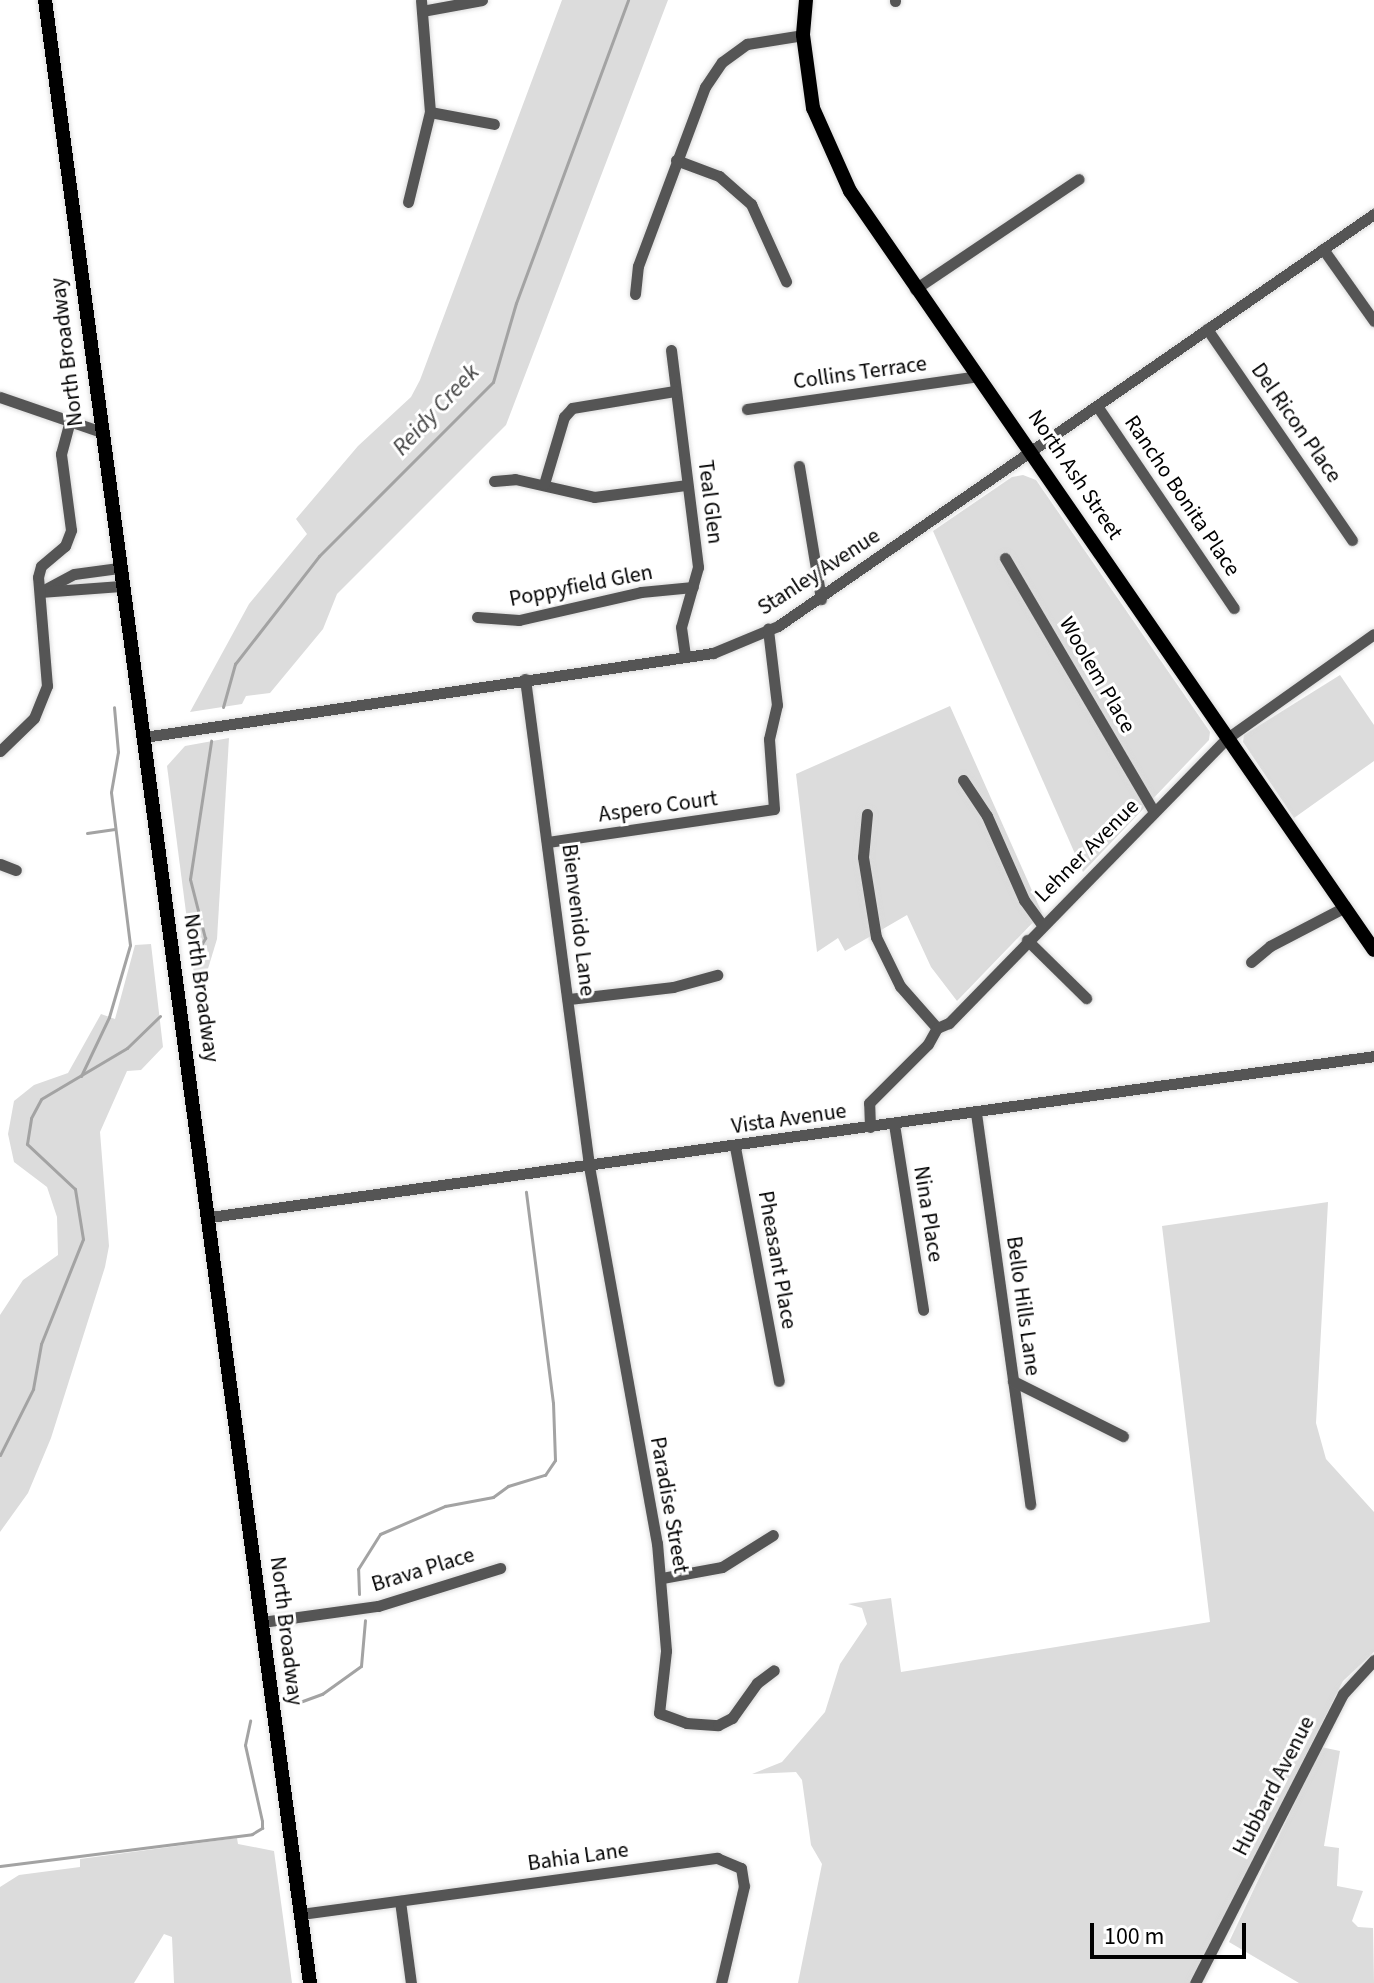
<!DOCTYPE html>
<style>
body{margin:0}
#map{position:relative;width:1374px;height:1983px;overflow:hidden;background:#fff;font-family:"Source Sans 3",sans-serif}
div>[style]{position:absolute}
.green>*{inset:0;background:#dcdcdc}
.stream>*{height:3px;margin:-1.5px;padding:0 1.5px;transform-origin:1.5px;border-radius:1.5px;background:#a3a3a3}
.roads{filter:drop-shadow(0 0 2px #dbdbdb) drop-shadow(0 0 2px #dbdbdb)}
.minor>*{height:11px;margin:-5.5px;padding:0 5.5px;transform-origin:5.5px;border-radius:5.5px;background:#555}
.major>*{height:14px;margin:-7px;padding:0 7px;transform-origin:7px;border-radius:7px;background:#000}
span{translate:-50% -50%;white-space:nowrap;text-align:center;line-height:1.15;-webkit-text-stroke:6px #fff;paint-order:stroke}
.street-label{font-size:22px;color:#000}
.water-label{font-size:24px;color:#444;font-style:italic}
.scale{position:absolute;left:1090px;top:1923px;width:156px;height:36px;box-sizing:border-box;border:4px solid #000;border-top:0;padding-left:10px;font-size:24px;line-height:28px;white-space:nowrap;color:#000;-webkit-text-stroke:6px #fff;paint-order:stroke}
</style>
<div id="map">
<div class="green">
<i style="clip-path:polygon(562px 0,668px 0,506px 425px,337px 594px,323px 629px,270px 693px,246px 696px,242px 704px,190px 712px,249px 604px,307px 534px,296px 519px,358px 446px,411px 397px,420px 380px)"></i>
<i style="clip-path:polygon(1023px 475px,1036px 480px,1210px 732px,1209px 740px,1083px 872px,933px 531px,1012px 477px)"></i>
<i style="clip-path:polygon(1340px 675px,1374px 725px,1374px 761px,1294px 818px,1243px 742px,1244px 735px)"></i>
<i style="clip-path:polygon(950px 706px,1042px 913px,957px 1001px,931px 967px,907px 915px,845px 951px,838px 938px,817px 952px,796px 774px)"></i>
<i style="clip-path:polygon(229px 738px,217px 939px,207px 972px,194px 974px,167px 766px,185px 746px)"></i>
<i style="clip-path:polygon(151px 944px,163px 1047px,141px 1070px,127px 1071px,100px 1132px,109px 1246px,105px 1267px,51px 1438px,28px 1493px,0 1532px,0 1315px,23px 1280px,58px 1255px,57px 1217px,47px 1187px,14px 1162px,8px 1134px,14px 1101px,34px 1085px,68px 1073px,101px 1014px,115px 1019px,135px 945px)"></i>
<i style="clip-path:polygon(1328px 1202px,1316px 1423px,1326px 1459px,1374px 1512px,1374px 1652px,1343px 1681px,1197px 1972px,1190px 1983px,798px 1983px,822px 1864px,811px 1845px,802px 1780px,796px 1772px,752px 1774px,782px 1762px,825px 1712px,840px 1664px,867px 1624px,862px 1608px,848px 1604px,891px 1598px,901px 1672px,1210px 1622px,1162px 1226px)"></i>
<i style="clip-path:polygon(1321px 1747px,1340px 1751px,1324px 1846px,1339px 1848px,1337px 1886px,1363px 1891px,1352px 1921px,1358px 1927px,1373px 1928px,1374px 1983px,1299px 1983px,1229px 1942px)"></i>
<i style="clip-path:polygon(237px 1838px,238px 1844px,274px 1851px,292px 1983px,174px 1983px,172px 1937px,164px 1934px,134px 1983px,0 1983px,0 1887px,19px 1875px,80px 1867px,80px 1859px)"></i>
</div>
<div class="stream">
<i style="left:223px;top:707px;width:45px;rotate:-74.4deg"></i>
<i style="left:235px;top:664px;width:137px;rotate:-52.1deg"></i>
<i style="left:319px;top:556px;width:246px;rotate:-45deg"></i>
<i style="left:493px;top:382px;width:82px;rotate:-73.8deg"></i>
<i style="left:516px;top:303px;width:323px;rotate:-69.7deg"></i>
<i style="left:87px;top:833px;width:28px;rotate:-8deg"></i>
<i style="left:192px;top:960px;width:26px;rotate:-59deg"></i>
<i style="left:205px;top:938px;width:61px;rotate:-104.3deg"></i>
<i style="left:190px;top:879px;width:140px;rotate:-81.3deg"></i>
<i style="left:81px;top:1076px;width:65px;rotate:-64.6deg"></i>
<i style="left:109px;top:1017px;width:75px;rotate:-73.7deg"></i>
<i style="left:130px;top:945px;width:154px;rotate:-97.1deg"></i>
<i style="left:111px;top:792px;width:41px;rotate:-80.1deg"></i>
<i style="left:118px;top:752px;width:45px;rotate:-95.1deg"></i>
<i style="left:0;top:1455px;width:74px;rotate:-63.4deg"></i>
<i style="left:33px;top:1389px;width:46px;rotate:-79.9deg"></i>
<i style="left:41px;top:1344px;width:113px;rotate:-68.2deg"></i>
<i style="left:83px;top:1239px;width:51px;rotate:-99.1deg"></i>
<i style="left:75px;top:1189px;width:66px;rotate:-136.8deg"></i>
<i style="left:27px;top:1144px;width:26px;rotate:-81deg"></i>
<i style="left:31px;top:1118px;width:21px;rotate:-62deg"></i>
<i style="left:41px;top:1099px;width:100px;rotate:-30.7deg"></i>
<i style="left:127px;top:1048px;width:46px;rotate:-44.1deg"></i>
<i style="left:359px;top:1594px;width:25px;rotate:-92deg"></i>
<i style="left:358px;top:1569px;width:41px;rotate:-57.8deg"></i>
<i style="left:380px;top:1534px;width:71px;rotate:-23.3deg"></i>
<i style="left:445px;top:1506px;width:49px;rotate:-10.6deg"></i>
<i style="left:493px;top:1497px;width:19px;rotate:-36deg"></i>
<i style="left:508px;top:1486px;width:39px;rotate:-17deg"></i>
<i style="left:545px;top:1475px;width:18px;rotate:-56deg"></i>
<i style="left:555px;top:1460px;width:57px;rotate:-92deg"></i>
<i style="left:553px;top:1403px;width:213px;rotate:-97.3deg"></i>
<i style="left:297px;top:1703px;width:27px;rotate:-20deg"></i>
<i style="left:322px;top:1694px;width:48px;rotate:-35.7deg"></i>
<i style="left:361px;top:1666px;width:46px;rotate:-85deg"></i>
<i style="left:0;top:1866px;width:254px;rotate:-7.2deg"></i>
<i style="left:252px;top:1834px;width:12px;rotate:-31deg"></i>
<i style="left:262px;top:1828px;width:7px;rotate:-90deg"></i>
<i style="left:262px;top:1821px;width:78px;rotate:-102.6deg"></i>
<i style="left:245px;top:1745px;width:25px;rotate:-78deg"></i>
</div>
<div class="roads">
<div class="minor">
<i style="left:895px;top:1px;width:1px;rotate:-90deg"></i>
<i style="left:422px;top:11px;width:61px;rotate:-10.4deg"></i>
<i style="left:430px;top:112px;width:65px;rotate:10.6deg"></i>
<i style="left:676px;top:160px;width:46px;rotate:20.4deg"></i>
<i style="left:719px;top:176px;width:43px;rotate:41.2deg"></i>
<i style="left:751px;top:204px;width:85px;rotate:65.6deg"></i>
<i style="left:408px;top:202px;width:93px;rotate:-76.3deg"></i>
<i style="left:430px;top:112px;width:112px;rotate:-94.6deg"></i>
<i style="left:1323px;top:249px;width:88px;rotate:54.7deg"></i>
<i style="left:915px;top:289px;width:197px;rotate:-33.9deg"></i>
<i style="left:635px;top:294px;width:28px;rotate:-84deg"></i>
<i style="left:638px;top:266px;width:191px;rotate:-69.5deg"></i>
<i style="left:705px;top:87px;width:30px;rotate:-56deg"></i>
<i style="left:722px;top:62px;width:31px;rotate:-36deg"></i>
<i style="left:747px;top:44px;width:57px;rotate:-9.1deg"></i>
<i style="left:1207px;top:329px;width:256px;rotate:55.5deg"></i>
<i style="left:671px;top:350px;width:219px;rotate:82.9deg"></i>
<i style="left:698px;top:567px;width:62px;rotate:105.8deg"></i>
<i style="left:681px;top:627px;width:29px;rotate:82deg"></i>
<i style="left:0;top:397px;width:105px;rotate:19deg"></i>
<i style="left:1097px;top:406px;width:244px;rotate:55.9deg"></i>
<i style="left:747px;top:409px;width:234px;rotate:-8.1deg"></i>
<i style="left:799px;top:466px;width:135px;rotate:80.6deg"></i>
<i style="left:494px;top:481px;width:21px;rotate:-5deg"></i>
<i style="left:515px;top:479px;width:81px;rotate:12.8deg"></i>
<i style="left:594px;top:497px;width:94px;rotate:-7.4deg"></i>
<i style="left:544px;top:484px;width:70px;rotate:-73.4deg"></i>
<i style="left:564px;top:417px;width:12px;rotate:-48deg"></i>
<i style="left:572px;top:408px;width:104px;rotate:-9.4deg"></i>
<i style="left:1005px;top:558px;width:294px;rotate:59.6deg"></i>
<i style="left:40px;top:592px;width:38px;rotate:-28deg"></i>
<i style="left:74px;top:574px;width:45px;rotate:-7.6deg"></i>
<i style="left:40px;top:592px;width:81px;rotate:-4.2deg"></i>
<i style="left:477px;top:617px;width:42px;rotate:4.1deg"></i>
<i style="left:519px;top:620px;width:125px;rotate:-12.9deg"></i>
<i style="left:641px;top:592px;width:52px;rotate:-5.5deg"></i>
<i style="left:525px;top:679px;width:491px;rotate:82.5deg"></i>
<i style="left:589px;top:1166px;width:383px;rotate:79.8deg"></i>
<i style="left:657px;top:1543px;width:108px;rotate:85.2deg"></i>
<i style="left:666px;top:1651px;width:62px;rotate:96.4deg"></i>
<i style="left:659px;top:1713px;width:29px;rotate:20deg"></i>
<i style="left:686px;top:1723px;width:32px;rotate:4deg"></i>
<i style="left:718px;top:1725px;width:16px;rotate:-27deg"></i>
<i style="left:732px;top:1718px;width:43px;rotate:-54.5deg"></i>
<i style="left:757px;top:1683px;width:21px;rotate:-37deg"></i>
<i style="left:144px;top:737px;width:575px;rotate:-8.4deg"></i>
<i style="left:713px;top:653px;width:70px;rotate:-22.6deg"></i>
<i style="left:778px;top:626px;width:725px;rotate:-34.66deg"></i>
<i style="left:0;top:751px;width:47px;rotate:-44.1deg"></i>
<i style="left:34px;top:718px;width:35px;rotate:-68deg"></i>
<i style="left:47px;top:686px;width:109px;rotate:-94.7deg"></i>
<i style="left:38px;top:577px;width:11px;rotate:-75deg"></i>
<i style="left:41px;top:566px;width:31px;rotate:-40deg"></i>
<i style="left:65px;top:546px;width:17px;rotate:-69deg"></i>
<i style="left:71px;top:530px;width:77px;rotate:-97.5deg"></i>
<i style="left:61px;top:454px;width:34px;rotate:-75deg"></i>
<i style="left:963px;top:780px;width:43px;rotate:56.3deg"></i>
<i style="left:987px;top:816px;width:92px;rotate:66.2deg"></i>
<i style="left:1024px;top:900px;width:31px;rotate:54deg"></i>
<i style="left:867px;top:814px;width:43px;rotate:95.3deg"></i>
<i style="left:863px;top:857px;width:81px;rotate:80.8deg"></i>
<i style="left:876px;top:937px;width:55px;rotate:63.9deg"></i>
<i style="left:900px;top:986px;width:56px;rotate:48.6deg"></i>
<i style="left:548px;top:842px;width:228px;rotate:-8.3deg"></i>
<i style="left:774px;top:809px;width:70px;rotate:-94.1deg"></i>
<i style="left:769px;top:739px;width:35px;rotate:-77deg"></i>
<i style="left:777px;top:705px;width:77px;rotate:-96.8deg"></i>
<i style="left:0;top:864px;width:17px;rotate:21deg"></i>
<i style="left:1027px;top:940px;width:83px;rotate:44.5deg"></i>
<i style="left:1251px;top:962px;width:25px;rotate:-40deg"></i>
<i style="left:1270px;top:946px;width:85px;rotate:-27.5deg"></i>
<i style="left:569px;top:999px;width:105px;rotate:-6.6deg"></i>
<i style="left:673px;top:987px;width:46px;rotate:-15.3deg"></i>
<i style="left:976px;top:1113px;width:395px;rotate:82.1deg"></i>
<i style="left:894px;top:1124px;width:188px;rotate:81.1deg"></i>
<i style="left:870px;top:1127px;width:24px;rotate:-92deg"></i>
<i style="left:869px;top:1103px;width:83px;rotate:-45deg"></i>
<i style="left:928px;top:1044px;width:18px;rotate:-61deg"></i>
<i style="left:937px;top:1028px;width:13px;rotate:-23deg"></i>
<i style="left:949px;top:1023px;width:397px;rotate:-45.7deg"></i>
<i style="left:1226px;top:739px;width:181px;rotate:-35.4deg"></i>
<i style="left:735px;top:1147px;width:238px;rotate:79.4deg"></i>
<i style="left:210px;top:1217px;width:1175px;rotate:-7.87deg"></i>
<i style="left:1013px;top:1381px;width:123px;rotate:26.6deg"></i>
<i style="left:662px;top:1578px;width:61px;rotate:-10.4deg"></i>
<i style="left:722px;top:1567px;width:60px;rotate:-32.1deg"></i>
<i style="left:262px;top:1622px;width:117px;rotate:-7.9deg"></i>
<i style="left:378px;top:1606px;width:128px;rotate:-17.3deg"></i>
<i style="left:400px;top:1901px;width:83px;rotate:82.4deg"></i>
<i style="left:301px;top:1914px;width:420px;rotate:-7.7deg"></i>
<i style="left:717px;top:1858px;width:26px;rotate:23deg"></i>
<i style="left:741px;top:1868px;width:18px;rotate:81deg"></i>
<i style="left:744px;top:1886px;width:100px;rotate:103.3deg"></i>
<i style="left:1195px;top:1983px;width:325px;rotate:-62.9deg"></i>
<i style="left:1343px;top:1694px;width:46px;rotate:-47.6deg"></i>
</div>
<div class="major">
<i style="left:45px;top:0;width:2001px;rotate:82.39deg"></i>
<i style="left:806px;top:0;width:35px;rotate:95deg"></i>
<i style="left:803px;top:35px;width:74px;rotate:82.2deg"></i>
<i style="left:813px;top:108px;width:91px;rotate:66deg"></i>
<i style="left:850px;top:191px;width:922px;rotate:55.38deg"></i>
</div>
</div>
<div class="street-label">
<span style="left:67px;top:352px;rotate:-97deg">North Broadway</span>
<span style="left:860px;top:373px;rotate:-8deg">Collins Terrace</span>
<span style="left:1296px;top:423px;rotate:55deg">Del Ricon Place</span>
<span style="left:1075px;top:475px;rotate:56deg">North Ash Street</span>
<span style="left:1182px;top:496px;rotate:56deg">Rancho Bonita Place</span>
<span style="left:710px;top:502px;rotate:83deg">Teal Glen</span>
<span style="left:819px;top:572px;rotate:-33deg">Stanley Avenue</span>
<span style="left:581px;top:586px;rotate:-11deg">Poppyfield Glen</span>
<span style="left:1097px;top:675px;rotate:60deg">Woolem Place</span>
<span style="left:658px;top:807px;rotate:-8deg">Aspero Court</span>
<span style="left:1087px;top:851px;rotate:-45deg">Lehner Avenue</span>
<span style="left:578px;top:920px;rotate:83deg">Bienvenido Lane</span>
<span style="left:201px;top:988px;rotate:82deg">North Broadway</span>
<span style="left:789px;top:1119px;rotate:-8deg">Vista Avenue</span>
<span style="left:928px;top:1214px;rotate:81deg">Nina Place</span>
<span style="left:777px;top:1260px;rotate:80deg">Pheasant Place</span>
<span style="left:1023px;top:1306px;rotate:82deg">Bello Hills Lane</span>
<span style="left:669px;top:1505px;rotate:80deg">Paradise Street</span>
<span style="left:423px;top:1570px;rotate:-17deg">Brava Place</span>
<span style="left:286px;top:1631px;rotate:83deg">North Broadway</span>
<span style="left:1274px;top:1786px;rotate:-63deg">Hubbard Avenue</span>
<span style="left:578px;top:1857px;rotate:-8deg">Bahia Lane</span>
</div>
<div class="water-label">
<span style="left:436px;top:410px;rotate:-47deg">Reidy Creek</span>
</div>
<div class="scale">100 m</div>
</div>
